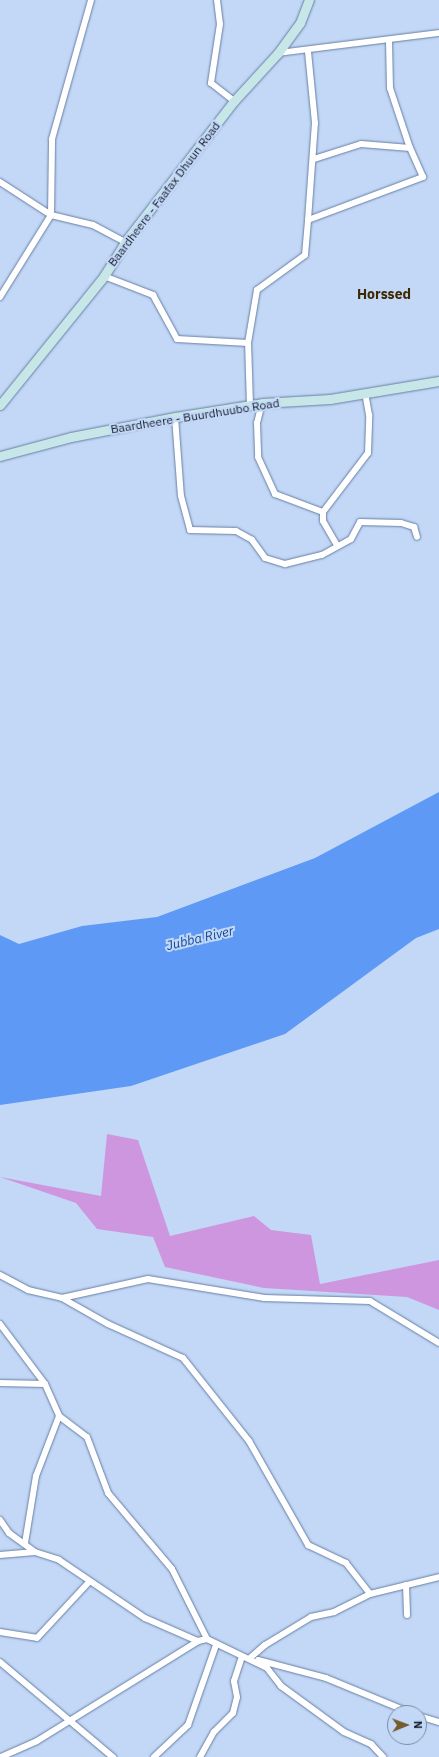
<!DOCTYPE html>
<style>
body{margin:0}
#map{position:relative;width:439px;height:1757px;overflow:hidden;background:#c3d8f7;font-family:"IBM Plex Sans",sans-serif}
div>[style]{position:absolute}
.green>*{inset:0;background:#ce96de}
.water>*{inset:0;background:#5e9af5}
.roads{filter:drop-shadow(0 0 1px #677fa2) drop-shadow(0 0 1px #677fa2)}
.street>*{height:6px;margin:-3px;padding:0 3px;transform-origin:3px;border-radius:3px;background:#fff}
.secondary>*{height:9px;margin:-4.5px;padding:0 4.5px;transform-origin:4.5px;border-radius:4.5px;background:#c7e6e7}
span{translate:-50% -50%;white-space:nowrap;text-align:center;line-height:1.15;-webkit-text-stroke:4px #c3d8f7;paint-order:stroke}
.street-label{font-size:12px;color:#151e2c}
.water-label{font-size:13px;color:#0a4695;font-style:italic}
.quarter-label{font-size:14px;color:#3c2801;font-weight:700}
.north{position:absolute;left:387px;top:1705px;width:40px;height:40px;box-sizing:border-box;background:#c3d8f7;border:1px solid #7d8ea6;border-radius:50%;rotate:89deg;font-size:11px;font-weight:700;line-height:16px;text-align:center;color:#151e2c}
.north::after{content:'';display:block;margin:auto;width:14px;height:18px;background:#765b2d;clip-path:polygon(50% 0,100% 100%,50% 72%,0 100%)}
</style>
<div id="map">
<div class="green">
<i style="clip-path:polygon(107px 1134px,138px 1140px,170px 1236px,254px 1216px,271px 1230px,311px 1235px,320px 1284px,439px 1260px,439px 1310px,407px 1297px,264px 1288px,165px 1267px,153px 1237px,97px 1229px,76px 1203px,0 1177px,101px 1196px)"></i>
</div>
<div class="water">
<i style="clip-path:polygon(439px 792px,439px 929px,416px 938px,285px 1034px,131px 1086px,0 1105px,0 935px,19px 944px,82px 926px,157px 917px,315px 858px)"></i>
</div>
<div class="roads">
<div class="street">
<i style="left:217px;top:0;width:24px;rotate:83deg"></i>
<i style="left:220px;top:24px;width:60px;rotate:98.7deg"></i>
<i style="left:211px;top:83px;width:29px;rotate:38deg"></i>
<i style="left:389px;top:41px;width:47px;rotate:88.8deg"></i>
<i style="left:390px;top:88px;width:63px;rotate:71.6deg"></i>
<i style="left:278px;top:53px;width:162px;rotate:-7.1deg"></i>
<i style="left:0;top:182px;width:61px;rotate:32.9deg"></i>
<i style="left:51px;top:215px;width:43px;rotate:13.4deg"></i>
<i style="left:93px;top:225px;width:36px;rotate:28deg"></i>
<i style="left:308px;top:220px;width:97px;rotate:-85.9deg"></i>
<i style="left:315px;top:123px;width:71px;rotate:-95.6deg"></i>
<i style="left:104px;top:276px;width:53px;rotate:21.2deg"></i>
<i style="left:153px;top:295px;width:50px;rotate:61.4deg"></i>
<i style="left:177px;top:339px;width:71px;rotate:3.2deg"></i>
<i style="left:0;top:297px;width:97px;rotate:-58.1deg"></i>
<i style="left:51px;top:215px;width:76px;rotate:-89.2deg"></i>
<i style="left:52px;top:139px;width:144px;rotate:-74.3deg"></i>
<i style="left:262px;top:403px;width:21px;rotate:104deg"></i>
<i style="left:257px;top:423px;width:34px;rotate:88deg"></i>
<i style="left:258px;top:457px;width:41px;rotate:65.3deg"></i>
<i style="left:275px;top:494px;width:51px;rotate:20.6deg"></i>
<i style="left:323px;top:512px;width:74px;rotate:-52.7deg"></i>
<i style="left:368px;top:453px;width:38px;rotate:-88deg"></i>
<i style="left:369px;top:415px;width:22px;rotate:-100deg"></i>
<i style="left:250px;top:405px;width:62px;rotate:-91.8deg"></i>
<i style="left:248px;top:343px;width:54px;rotate:-80.4deg"></i>
<i style="left:257px;top:290px;width:59px;rotate:-36.1deg"></i>
<i style="left:305px;top:255px;width:35px;rotate:-85deg"></i>
<i style="left:308px;top:220px;width:123px;rotate:-20.5deg"></i>
<i style="left:423px;top:177px;width:32px;rotate:-114deg"></i>
<i style="left:410px;top:148px;width:49px;rotate:-175.3deg"></i>
<i style="left:361px;top:144px;width:49px;rotate:162.3deg"></i>
<i style="left:175px;top:417px;width:79px;rotate:85.7deg"></i>
<i style="left:181px;top:496px;width:35px;rotate:75deg"></i>
<i style="left:190px;top:530px;width:46px;rotate:1.2deg"></i>
<i style="left:236px;top:531px;width:18px;rotate:29deg"></i>
<i style="left:252px;top:540px;width:22px;rotate:54deg"></i>
<i style="left:265px;top:558px;width:21px;rotate:17deg"></i>
<i style="left:285px;top:564px;width:38px;rotate:-14deg"></i>
<i style="left:322px;top:555px;width:33px;rotate:-29deg"></i>
<i style="left:351px;top:539px;width:19px;rotate:-62deg"></i>
<i style="left:360px;top:522px;width:41px;rotate:1.4deg"></i>
<i style="left:401px;top:523px;width:14px;rotate:17deg"></i>
<i style="left:414px;top:527px;width:10px;rotate:73deg"></i>
<i style="left:323px;top:512px;width:9px;rotate:90deg"></i>
<i style="left:323px;top:521px;width:28px;rotate:60deg"></i>
<i style="left:0;top:1275px;width:32px;rotate:28deg"></i>
<i style="left:28px;top:1290px;width:35px;rotate:13deg"></i>
<i style="left:62px;top:1298px;width:88px;rotate:-12.5deg"></i>
<i style="left:148px;top:1279px;width:118px;rotate:9.3deg"></i>
<i style="left:264px;top:1298px;width:106px;rotate:1.6deg"></i>
<i style="left:370px;top:1301px;width:81px;rotate:31.3deg"></i>
<i style="left:62px;top:1298px;width:53px;rotate:29.5deg"></i>
<i style="left:108px;top:1324px;width:82px;rotate:24.4deg"></i>
<i style="left:183px;top:1358px;width:106px;rotate:51.5deg"></i>
<i style="left:249px;top:1441px;width:120px;rotate:60.4deg"></i>
<i style="left:308px;top:1545px;width:42px;rotate:25.3deg"></i>
<i style="left:346px;top:1563px;width:39px;rotate:52deg"></i>
<i style="left:0;top:1324px;width:75px;rotate:53.1deg"></i>
<i style="left:45px;top:1384px;width:35px;rotate:66deg"></i>
<i style="left:59px;top:1416px;width:35px;rotate:37deg"></i>
<i style="left:87px;top:1437px;width:60px;rotate:69.4deg"></i>
<i style="left:108px;top:1493px;width:99px;rotate:49.9deg"></i>
<i style="left:172px;top:1569px;width:78px;rotate:63.4deg"></i>
<i style="left:0;top:1383px;width:45px;rotate:1.3deg"></i>
<i style="left:0;top:1520px;width:16px;rotate:55deg"></i>
<i style="left:9px;top:1533px;width:32px;rotate:36deg"></i>
<i style="left:35px;top:1552px;width:25px;rotate:18deg"></i>
<i style="left:59px;top:1560px;width:104px;rotate:34deg"></i>
<i style="left:145px;top:1618px;width:58px;rotate:23.5deg"></i>
<i style="left:198px;top:1641px;width:9px;rotate:-13deg"></i>
<i style="left:207px;top:1639px;width:67px;rotate:25.8deg"></i>
<i style="left:267px;top:1668px;width:23px;rotate:52deg"></i>
<i style="left:281px;top:1686px;width:78px;rotate:36.1deg"></i>
<i style="left:344px;top:1732px;width:30px;rotate:24deg"></i>
<i style="left:371px;top:1744px;width:18px;rotate:47deg"></i>
<i style="left:25px;top:1543px;width:68px;rotate:-80.7deg"></i>
<i style="left:36px;top:1476px;width:64px;rotate:-69deg"></i>
<i style="left:0;top:1555px;width:35px;rotate:-5deg"></i>
<i style="left:406px;top:1585px;width:30px;rotate:88deg"></i>
<i style="left:0;top:1632px;width:37px;rotate:9deg"></i>
<i style="left:37px;top:1638px;width:76px;rotate:-47.1deg"></i>
<i style="left:250px;top:1658px;width:20px;rotate:-41deg"></i>
<i style="left:265px;top:1645px;width:54px;rotate:-31.3deg"></i>
<i style="left:311px;top:1617px;width:24px;rotate:-12deg"></i>
<i style="left:334px;top:1612px;width:40px;rotate:-26.6deg"></i>
<i style="left:370px;top:1594px;width:71px;rotate:-13.8deg"></i>
<i style="left:258px;top:1660px;width:70px;rotate:14.8deg"></i>
<i style="left:326px;top:1678px;width:92px;rotate:22.4deg"></i>
<i style="left:0;top:1662px;width:148px;rotate:40.1deg"></i>
<i style="left:419px;top:1716px;width:21px;rotate:17deg"></i>
<i style="left:1px;top:1757px;width:39px;rotate:-24deg"></i>
<i style="left:37px;top:1741px;width:190px;rotate:-31.8deg"></i>
<i style="left:154px;top:1757px;width:47px;rotate:-43.3deg"></i>
<i style="left:188px;top:1725px;width:85px;rotate:-70.7deg"></i>
<i style="left:200px;top:1757px;width:29px;rotate:-61deg"></i>
<i style="left:214px;top:1732px;width:27px;rotate:-45deg"></i>
<i style="left:233px;top:1713px;width:16px;rotate:-76deg"></i>
<i style="left:237px;top:1697px;width:16px;rotate:-101deg"></i>
<i style="left:234px;top:1681px;width:25px;rotate:-72deg"></i>
</div>
<div class="secondary">
<i style="left:0;top:405px;width:166px;rotate:-51.1deg"></i>
<i style="left:104px;top:276px;width:40px;rotate:-58deg"></i>
<i style="left:125px;top:242px;width:178px;rotate:-52.3deg"></i>
<i style="left:234px;top:101px;width:65px;rotate:-47.5deg"></i>
<i style="left:278px;top:53px;width:37px;rotate:-54deg"></i>
<i style="left:300px;top:23px;width:25px;rotate:-69deg"></i>
<i style="left:0;top:456px;width:73px;rotate:-15deg"></i>
<i style="left:71px;top:437px;width:106px;rotate:-10.9deg"></i>
<i style="left:175px;top:417px;width:88px;rotate:-9.1deg"></i>
<i style="left:262px;top:403px;width:68px;rotate:-3.4deg"></i>
<i style="left:330px;top:399px;width:110px;rotate:-9.4deg"></i>
</div>
</div>
<div class="street-label">
<span style="left:164px;top:194px;rotate:-53deg">Baardheere - Faafax Dhuun Road</span>
<span style="left:195px;top:416px;rotate:-9deg">Baardheere - Buurdhuubo Road</span>
</div>
<div class="water-label">
<span style="left:200px;top:939px;rotate:-13deg">Jubba River</span>
</div>
<div class="quarter-label">
<span style="left:384px;top:294px">Horssed</span>
</div>
<div class="north">N</div>
</div>
